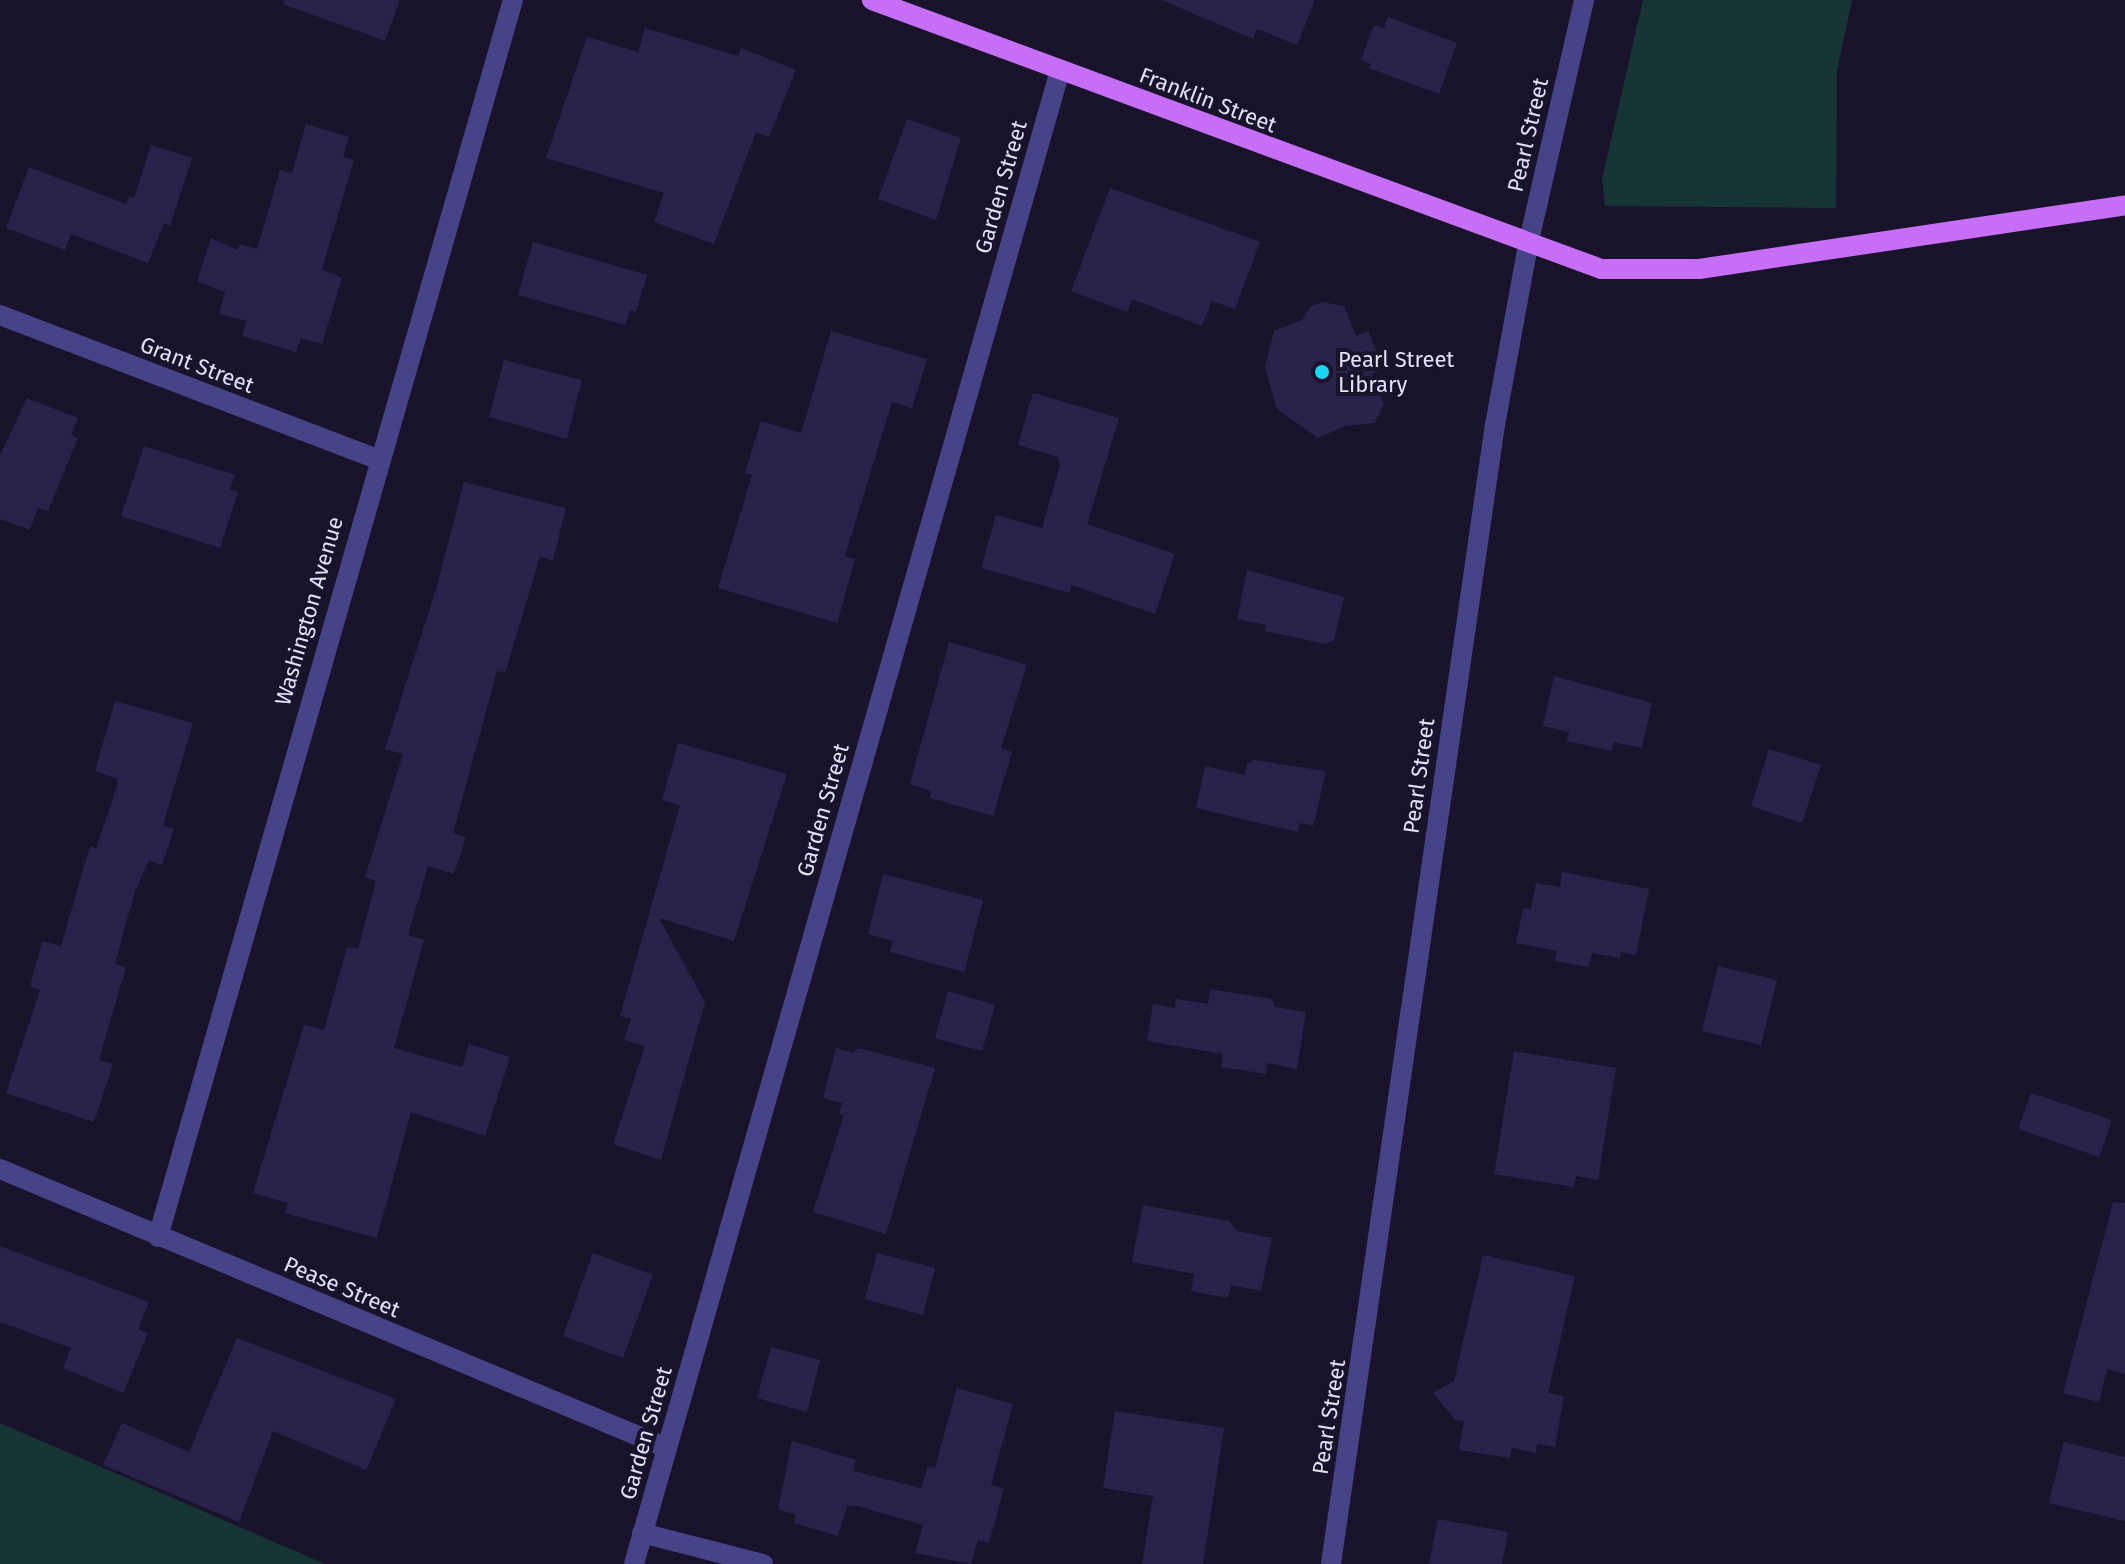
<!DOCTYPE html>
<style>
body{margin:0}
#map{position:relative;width:2125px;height:1564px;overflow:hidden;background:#18132b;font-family:"Fira Sans",sans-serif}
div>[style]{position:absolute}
.green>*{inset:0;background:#173434}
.building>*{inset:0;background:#2a214a}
.minor>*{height:20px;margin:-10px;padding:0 10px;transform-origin:10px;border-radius:10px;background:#464286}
.major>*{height:20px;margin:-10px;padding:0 10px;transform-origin:10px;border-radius:10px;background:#c66ef5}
.dots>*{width:22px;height:22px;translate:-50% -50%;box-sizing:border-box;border:4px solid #18132b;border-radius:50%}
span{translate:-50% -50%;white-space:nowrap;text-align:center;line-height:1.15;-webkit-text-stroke:8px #18132b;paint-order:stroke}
.street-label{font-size:22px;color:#e3dffd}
.poi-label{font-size:22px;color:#e3dffd}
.left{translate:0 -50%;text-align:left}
</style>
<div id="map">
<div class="green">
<i style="clip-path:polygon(1643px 0,1852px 0,1837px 71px,1836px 208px,1605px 206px,1602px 179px)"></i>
<i style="clip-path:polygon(0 1423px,325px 1564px,0 1564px)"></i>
</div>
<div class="building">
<i style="clip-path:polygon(284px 0,400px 0,385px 41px,283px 4px)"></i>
<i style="clip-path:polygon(1162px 0,1315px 0,1297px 45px,1257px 29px,1253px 39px)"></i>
<i style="clip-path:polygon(1388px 17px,1457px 43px,1439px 94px,1369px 68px,1371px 64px,1361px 60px,1374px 25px,1384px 28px)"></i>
<i style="clip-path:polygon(645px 28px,738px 56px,741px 48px,796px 70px,769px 137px,756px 132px,714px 244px,654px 222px,664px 193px,546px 158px,587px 37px,638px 52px)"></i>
<i style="clip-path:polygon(907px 119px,961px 138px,936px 220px,878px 199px)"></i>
<i style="clip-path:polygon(306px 124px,349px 137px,343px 157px,354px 160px,322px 269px,342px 278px,322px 344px,301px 338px,296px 352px,242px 336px,247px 321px,219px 314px,225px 292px,197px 281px,211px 238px,237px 250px,239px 244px,257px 249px,280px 170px,292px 173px)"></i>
<i style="clip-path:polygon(151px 145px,192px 158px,170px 226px,164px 223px,148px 263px,71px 234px,65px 250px,6px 228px,29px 167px,126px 204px,129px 196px,134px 198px)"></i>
<i style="clip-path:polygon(1110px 188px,1260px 242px,1235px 309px,1212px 301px,1202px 326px,1132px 299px,1127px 312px,1071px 291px)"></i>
<i style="clip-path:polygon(533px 242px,647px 275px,636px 312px,630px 310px,625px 325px,518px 295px)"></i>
<i style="clip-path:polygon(1322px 302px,1344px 306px,1356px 336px,1368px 331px,1384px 369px,1372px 374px,1384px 404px,1375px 423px,1345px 426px,1318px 438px,1277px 409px,1265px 367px,1274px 331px,1302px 320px,1310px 307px)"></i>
<i style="clip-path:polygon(831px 331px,927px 359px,912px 408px,892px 402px,845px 556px,855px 559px,837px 623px,718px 588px,752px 475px,745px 473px,761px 421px,801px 433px)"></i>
<i style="clip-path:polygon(504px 360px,582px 380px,567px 439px,489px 417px)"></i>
<i style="clip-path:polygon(1033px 393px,1119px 418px,1087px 524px,1175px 554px,1155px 614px,1072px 585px,1069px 593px,981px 568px,996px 515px,1042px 528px,1060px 465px,1058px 457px,1018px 445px)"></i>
<i style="clip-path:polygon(27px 398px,78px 418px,71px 435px,78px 438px,48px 511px,38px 508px,30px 530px,0 519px,0 455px)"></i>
<i style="clip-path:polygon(144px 446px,235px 475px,230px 489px,238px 492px,220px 548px,121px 516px)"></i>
<i style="clip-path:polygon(464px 482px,566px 508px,553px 560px,540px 557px,505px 673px,497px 671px,453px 833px,466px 837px,454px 874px,428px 866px,408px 935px,424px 940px,394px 1048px,462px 1067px,469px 1044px,510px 1057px,485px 1136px,411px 1112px,377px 1238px,285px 1213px,288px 1203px,253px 1193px,304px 1025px,324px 1030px,347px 947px,358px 949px,376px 881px,365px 877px,403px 754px,385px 749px,437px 586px)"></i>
<i style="clip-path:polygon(1247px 570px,1344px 597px,1334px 641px,1325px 644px,1265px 631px,1266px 625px,1237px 619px)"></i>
<i style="clip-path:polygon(949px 642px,1027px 665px,1001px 748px,1012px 752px,993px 816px,930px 798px,931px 791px,910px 784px)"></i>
<i style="clip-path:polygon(1554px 676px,1652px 703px,1642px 748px,1614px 742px,1612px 751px,1567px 741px,1569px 732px,1543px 726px)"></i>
<i style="clip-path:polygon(115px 701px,193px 723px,163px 825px,174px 829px,162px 865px,149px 860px,134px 894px,115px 964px,126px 967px,99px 1060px,113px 1064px,94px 1122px,6px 1093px,40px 990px,30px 987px,42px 941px,61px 946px,90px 846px,96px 848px,118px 784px,116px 778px,95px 771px)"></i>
<i style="clip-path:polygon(678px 743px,787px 774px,734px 941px,659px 918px,705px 1002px,661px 1160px,613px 1144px,645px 1046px,624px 1040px,631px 1019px,620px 1016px,680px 805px,662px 800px)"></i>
<i style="clip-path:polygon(1769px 749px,1821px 765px,1802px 823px,1751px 806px)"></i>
<i style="clip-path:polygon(1254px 760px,1326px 771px,1313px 826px,1300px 823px,1298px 832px,1196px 808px,1205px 766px,1245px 775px,1247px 764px)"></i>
<i style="clip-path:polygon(1562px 872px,1649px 889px,1636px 955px,1621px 952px,1620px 958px,1592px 953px,1589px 967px,1555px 961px,1557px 951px,1516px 943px,1523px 908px,1531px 909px,1536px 883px,1560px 887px)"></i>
<i style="clip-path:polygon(883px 874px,983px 900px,964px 972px,890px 952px,893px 941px,868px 934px)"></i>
<i style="clip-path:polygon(1718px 966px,1777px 980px,1761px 1045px,1702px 1031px)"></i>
<i style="clip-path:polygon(1210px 989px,1272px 999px,1275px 1007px,1306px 1012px,1297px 1069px,1267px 1063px,1266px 1074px,1221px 1067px,1223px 1054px,1147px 1041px,1153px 1004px,1175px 1008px,1176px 999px,1208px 1004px)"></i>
<i style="clip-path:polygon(948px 991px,995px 1005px,982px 1051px,935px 1038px)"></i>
<i style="clip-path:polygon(836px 1048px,853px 1053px,858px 1048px,935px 1068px,886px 1234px,813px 1212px,844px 1115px,839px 1114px,842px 1103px,823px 1098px)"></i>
<i style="clip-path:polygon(1514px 1051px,1616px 1068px,1598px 1180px,1576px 1176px,1574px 1187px,1494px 1174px)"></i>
<i style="clip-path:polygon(2031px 1093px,2112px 1120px,2099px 1157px,2018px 1129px)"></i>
<i style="clip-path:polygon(2113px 1202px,2125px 1203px,2125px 1374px,2107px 1369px,2099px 1402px,2063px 1393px)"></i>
<i style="clip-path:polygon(1143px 1205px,1229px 1221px,1237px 1231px,1272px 1238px,1261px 1291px,1231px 1285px,1228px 1298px,1191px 1291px,1194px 1274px,1132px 1262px)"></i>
<i style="clip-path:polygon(0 1246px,149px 1302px,138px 1329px,148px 1333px,123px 1393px,63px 1368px,71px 1348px,0 1322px)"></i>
<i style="clip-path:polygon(593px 1253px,653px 1275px,623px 1358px,563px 1336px)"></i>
<i style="clip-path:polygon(877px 1253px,935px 1268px,923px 1315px,865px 1299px)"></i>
<i style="clip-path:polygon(1483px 1255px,1575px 1276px,1548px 1393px,1564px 1396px,1555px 1447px,1537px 1444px,1536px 1453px,1512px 1448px,1510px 1458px,1459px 1450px,1464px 1421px,1455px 1420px,1433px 1393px,1454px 1381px)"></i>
<i style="clip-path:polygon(237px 1338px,396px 1399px,366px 1470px,273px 1431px,239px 1522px,103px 1465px,122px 1423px,189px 1452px)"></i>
<i style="clip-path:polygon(771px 1347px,820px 1360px,807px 1412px,757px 1398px)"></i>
<i style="clip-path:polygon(957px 1388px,1013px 1404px,991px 1485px,1004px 1488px,989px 1543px,978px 1540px,971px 1564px,915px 1553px,923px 1525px,858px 1506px,847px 1506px,838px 1536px,794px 1523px,796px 1515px,778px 1509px,792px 1441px,856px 1460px,853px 1471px,921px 1488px,928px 1466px,935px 1468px)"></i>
<i style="clip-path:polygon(1115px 1411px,1224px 1428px,1203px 1564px,1142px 1564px,1153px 1496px,1103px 1488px)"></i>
<i style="clip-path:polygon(2064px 1442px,2125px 1457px,2125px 1521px,2049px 1503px)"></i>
<i style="clip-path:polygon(1438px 1519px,1508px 1532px,1502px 1564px,1429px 1564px)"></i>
</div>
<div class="minor">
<i style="left:0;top:315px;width:404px;rotate:20.9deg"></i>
<i style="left:0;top:1169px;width:723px;rotate:22.7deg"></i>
<i style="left:158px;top:1237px;width:1287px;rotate:-73.99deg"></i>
<i style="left:642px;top:1533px;width:125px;rotate:14.4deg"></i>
<i style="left:634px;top:1564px;width:1554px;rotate:-74.08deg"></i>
<i style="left:1331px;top:1564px;width:1151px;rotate:-81.81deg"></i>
<i style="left:1495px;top:425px;width:183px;rotate:-79.6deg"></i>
<i style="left:1528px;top:245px;width:251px;rotate:-77.1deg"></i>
</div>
<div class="major">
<i style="left:872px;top:0;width:777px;rotate:20.25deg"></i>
<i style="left:1601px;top:269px;width:98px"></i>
<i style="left:1699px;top:269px;width:431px;rotate:-8.5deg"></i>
</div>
<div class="dots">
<i style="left:1322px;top:372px;background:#19d5ef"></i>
</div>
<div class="street-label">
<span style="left:1208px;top:100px;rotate:21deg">Franklin Street</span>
<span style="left:1528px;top:135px;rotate:-77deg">Pearl Street</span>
<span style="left:1001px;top:187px;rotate:-74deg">Garden Street</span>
<span style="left:197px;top:365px;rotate:21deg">Grant Street</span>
<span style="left:309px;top:611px;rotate:-74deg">Washington Avenue</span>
<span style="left:1419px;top:776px;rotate:-82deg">Pearl Street</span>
<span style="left:823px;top:810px;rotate:-74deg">Garden Street</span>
<span style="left:342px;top:1287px;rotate:23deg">Pease Street</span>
<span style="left:1329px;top:1417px;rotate:-81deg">Pearl Street</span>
<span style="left:646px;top:1433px;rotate:-74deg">Garden Street</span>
</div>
<div class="poi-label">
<span class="left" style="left:1338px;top:372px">Pearl Street<br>Library</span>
</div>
</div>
